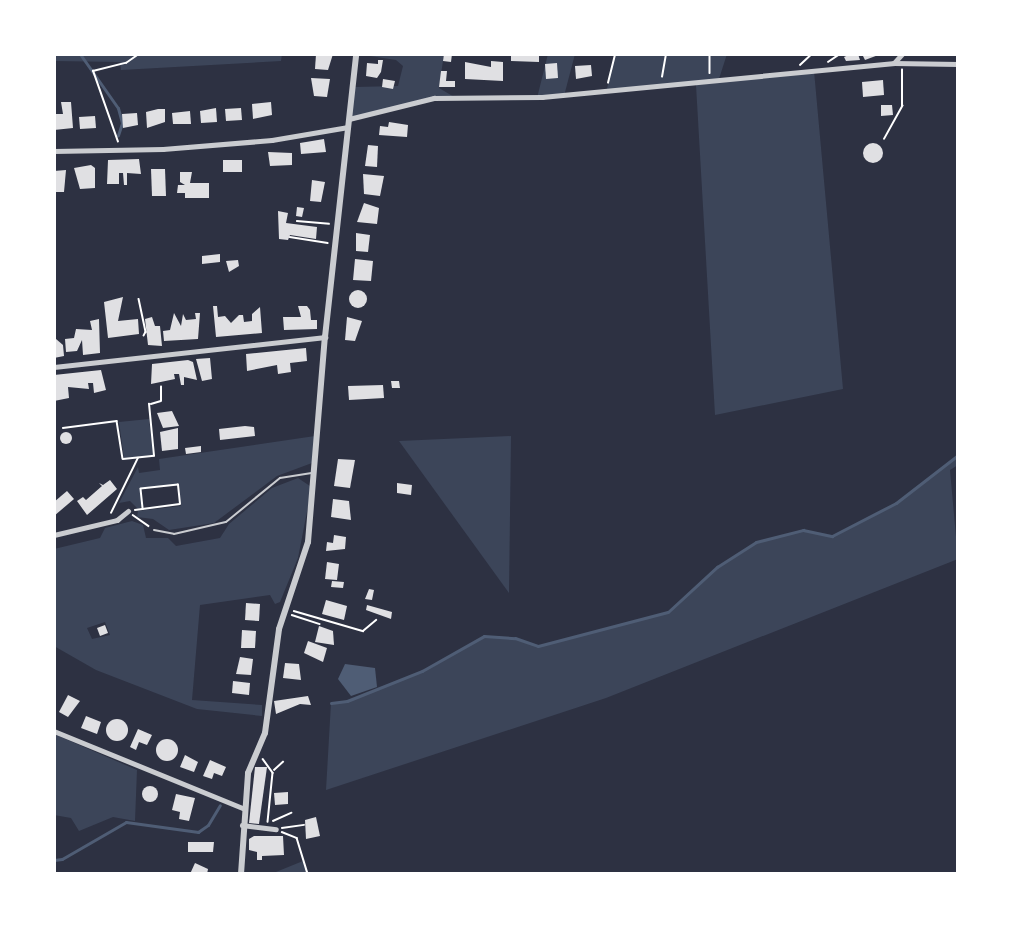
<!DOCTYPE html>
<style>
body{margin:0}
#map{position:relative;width:1012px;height:928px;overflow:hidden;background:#2d3142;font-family:"Open Sans",sans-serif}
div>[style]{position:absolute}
.green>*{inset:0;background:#3c4559}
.water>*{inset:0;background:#4f5d75}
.stream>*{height:3px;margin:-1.5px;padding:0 1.5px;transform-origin:1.5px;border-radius:1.5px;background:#4f5d75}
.building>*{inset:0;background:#e0e0e3}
.round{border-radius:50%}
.path>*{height:1.5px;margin:-0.75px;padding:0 0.75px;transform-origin:0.75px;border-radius:0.75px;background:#fff}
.service>*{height:2px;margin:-1px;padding:0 1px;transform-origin:1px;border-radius:1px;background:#caccd0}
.minor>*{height:4.5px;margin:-2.25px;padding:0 2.25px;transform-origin:2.25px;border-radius:2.25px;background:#caccd0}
.tertiary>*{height:6px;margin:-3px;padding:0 3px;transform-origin:3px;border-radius:3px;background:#caccd0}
span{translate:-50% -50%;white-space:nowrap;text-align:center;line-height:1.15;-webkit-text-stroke:5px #fff;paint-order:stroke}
.frame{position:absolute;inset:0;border:56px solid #fff;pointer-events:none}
</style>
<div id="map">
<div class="green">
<i style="clip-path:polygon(54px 54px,282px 54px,281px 61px,121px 70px,120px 62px,54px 61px)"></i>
<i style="clip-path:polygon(357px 54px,444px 54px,439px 88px,456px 98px,434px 98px,349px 119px,355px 87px,398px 86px,403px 66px,396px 60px)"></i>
<i style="clip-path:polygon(548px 54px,575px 54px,564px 96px,537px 98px)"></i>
<i style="clip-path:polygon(615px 54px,727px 54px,718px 82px,814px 71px,843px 389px,715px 415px,696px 85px,606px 93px)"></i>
<i style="clip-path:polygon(149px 419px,153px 455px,124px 458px,119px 422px)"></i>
<i style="clip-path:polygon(315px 436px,312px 463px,277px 476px,214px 523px,169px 530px,153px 519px,137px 517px,138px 511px,181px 506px,179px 484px,140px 489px,142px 507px,138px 509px,130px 501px,119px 503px,138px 467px,139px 473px,160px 470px,159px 459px)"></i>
<i style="clip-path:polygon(511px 436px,509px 593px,399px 441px)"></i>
<i style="clip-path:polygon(958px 455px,958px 465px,950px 470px,958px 559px,606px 698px,326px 790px,331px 703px,347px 701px,422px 671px,484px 636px,515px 638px,538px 646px,668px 612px,717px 567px,756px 542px,803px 530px,832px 536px,896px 503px)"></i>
<i style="clip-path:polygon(evenodd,298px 478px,310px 486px,311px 491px,298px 558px,280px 602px,275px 604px,270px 595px,200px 605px,192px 700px,262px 705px,262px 716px,197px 709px,96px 670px,54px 646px,54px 549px,100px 538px,105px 528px,132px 521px,143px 525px,146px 538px,168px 538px,176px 546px,220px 538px,229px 524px,272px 488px,298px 478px,105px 622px,110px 635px,92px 639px,87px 628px,105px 622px)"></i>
<i style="clip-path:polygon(54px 734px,137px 770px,135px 821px,113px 817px,79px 831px,71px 818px,54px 815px)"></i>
<i style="clip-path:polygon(303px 861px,308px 874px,271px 874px)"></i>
</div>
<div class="water">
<i style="clip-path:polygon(345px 664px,375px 668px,377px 687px,351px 696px,338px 679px)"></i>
</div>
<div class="stream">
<i style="left:80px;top:54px;width:66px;rotate:54.9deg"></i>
<i style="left:118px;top:108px;width:16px;rotate:75deg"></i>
<i style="left:122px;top:123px;width:13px;rotate:108deg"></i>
<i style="left:331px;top:703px;width:16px;rotate:-7deg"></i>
<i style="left:347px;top:701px;width:81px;rotate:-21.8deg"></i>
<i style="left:422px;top:671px;width:71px;rotate:-29.4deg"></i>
<i style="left:484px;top:636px;width:31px;rotate:4deg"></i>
<i style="left:515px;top:638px;width:24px;rotate:19deg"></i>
<i style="left:538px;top:646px;width:134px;rotate:-14.7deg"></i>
<i style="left:668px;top:612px;width:67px;rotate:-42.6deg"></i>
<i style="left:717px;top:567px;width:46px;rotate:-32.7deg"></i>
<i style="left:756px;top:542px;width:49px;rotate:-14.3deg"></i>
<i style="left:803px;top:530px;width:30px;rotate:12deg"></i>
<i style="left:832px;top:536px;width:72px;rotate:-27.3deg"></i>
<i style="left:896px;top:503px;width:78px;rotate:-37.7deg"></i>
<i style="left:54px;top:860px;width:8px;rotate:-7deg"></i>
<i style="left:62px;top:859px;width:74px;rotate:-30deg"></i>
<i style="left:126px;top:822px;width:73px;rotate:7.9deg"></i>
<i style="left:198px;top:832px;width:12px;rotate:-35deg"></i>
<i style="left:208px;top:825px;width:23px;rotate:-59deg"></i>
</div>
<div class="building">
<i style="clip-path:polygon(316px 54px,333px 54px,328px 70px,315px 69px)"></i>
<i style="clip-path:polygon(444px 54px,452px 54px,451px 62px,443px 61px)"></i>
<i style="clip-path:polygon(511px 54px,539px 54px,539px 62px,511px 61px)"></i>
<i style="clip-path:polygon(851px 54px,858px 54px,860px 60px,846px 61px,844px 57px)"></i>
<i style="clip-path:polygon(862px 54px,881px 54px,865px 60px)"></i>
<i style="clip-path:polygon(378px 60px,383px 60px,381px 72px,377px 78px,366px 76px,367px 63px,378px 64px)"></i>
<i style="clip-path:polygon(491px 61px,503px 62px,503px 81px,465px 79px,465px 62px,491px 67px)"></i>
<i style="clip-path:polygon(557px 63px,558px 78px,546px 79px,545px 64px)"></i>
<i style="clip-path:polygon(591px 65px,592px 76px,576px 79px,575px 66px)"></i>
<i style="clip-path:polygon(441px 71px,447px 71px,446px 81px,455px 81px,455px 87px,439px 87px)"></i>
<i style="clip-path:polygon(311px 78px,330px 79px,327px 97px,314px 96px)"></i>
<i style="clip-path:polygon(383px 79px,395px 81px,393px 89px,382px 87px)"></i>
<i style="clip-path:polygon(883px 80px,884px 95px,863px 97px,862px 82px)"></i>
<i style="clip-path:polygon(61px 102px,71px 102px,73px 128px,54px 130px,54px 114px,63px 114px)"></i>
<i style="clip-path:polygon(271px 102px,272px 115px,253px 119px,252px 104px)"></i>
<i style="clip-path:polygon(881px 105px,892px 105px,893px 115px,881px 116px)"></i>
<i style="clip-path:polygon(216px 108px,217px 122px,201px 123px,200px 111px)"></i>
<i style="clip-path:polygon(241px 108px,242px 120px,226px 121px,225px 109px)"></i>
<i style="clip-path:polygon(158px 109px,165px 109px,165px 122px,147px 128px,146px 112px)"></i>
<i style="clip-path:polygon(190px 111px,191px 124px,173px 124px,172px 113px)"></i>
<i style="clip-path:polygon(137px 113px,138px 125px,123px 128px,122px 114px)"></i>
<i style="clip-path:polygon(95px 116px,96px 128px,80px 129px,79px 117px)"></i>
<i style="clip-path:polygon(389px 122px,408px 125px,407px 137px,379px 135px,380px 126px,388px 127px)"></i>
<i style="clip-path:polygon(324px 139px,326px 152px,301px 154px,300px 143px)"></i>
<i class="round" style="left:863px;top:143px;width:20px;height:20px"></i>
<i style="clip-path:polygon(368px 145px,378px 146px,377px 167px,365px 166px)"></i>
<i style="clip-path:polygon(268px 152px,292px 153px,292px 165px,270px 166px)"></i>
<i style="clip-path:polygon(139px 159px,141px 174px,127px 173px,127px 185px,124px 185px,123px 173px,119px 173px,119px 184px,107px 184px,108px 160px)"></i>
<i style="clip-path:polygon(223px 160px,242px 160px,242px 172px,223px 172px)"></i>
<i style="clip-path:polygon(91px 165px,95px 168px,95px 188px,80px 189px,74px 168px)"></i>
<i style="clip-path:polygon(151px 169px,165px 169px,166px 196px,152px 196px)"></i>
<i style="clip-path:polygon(66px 170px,64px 192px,56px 192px,54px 171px)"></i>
<i style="clip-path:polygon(180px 172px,192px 172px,190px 183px,209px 183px,209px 198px,185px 198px,185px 193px,177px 193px,178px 185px,185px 185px,180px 182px)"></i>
<i style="clip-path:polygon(363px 174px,384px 176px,380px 196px,364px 194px)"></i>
<i style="clip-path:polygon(312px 180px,325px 182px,321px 202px,310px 201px)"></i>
<i style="clip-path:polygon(364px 203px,379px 208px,377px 224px,357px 222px)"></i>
<i style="clip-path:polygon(297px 207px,304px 208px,302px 217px,296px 216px)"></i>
<i style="clip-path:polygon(278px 211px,288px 213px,286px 223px,317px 227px,316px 239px,290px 235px,288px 240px,279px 239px)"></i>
<i style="clip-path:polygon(356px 233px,370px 235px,368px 252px,356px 251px)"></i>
<i style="clip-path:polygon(220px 254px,220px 262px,202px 264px,202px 256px)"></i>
<i style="clip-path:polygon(355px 259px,373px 261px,371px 281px,353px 280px)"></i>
<i style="clip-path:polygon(238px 260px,239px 266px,229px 272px,226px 261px)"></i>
<i class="round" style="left:349px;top:290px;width:18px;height:18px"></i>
<i style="clip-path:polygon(123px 297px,118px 321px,138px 319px,139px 334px,108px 338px,104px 302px)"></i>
<i style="clip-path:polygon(213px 306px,217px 306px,218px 317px,225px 316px,231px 323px,239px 315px,243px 315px,244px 322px,252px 321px,252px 314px,260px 307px,262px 333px,216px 337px)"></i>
<i style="clip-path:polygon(298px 306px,307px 306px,310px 310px,311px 320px,317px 320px,317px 329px,284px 330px,283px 317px,301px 317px)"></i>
<i style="clip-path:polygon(174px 313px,181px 326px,183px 314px,186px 320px,196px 319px,195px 313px,200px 313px,198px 339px,164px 341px,163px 331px,170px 330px)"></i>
<i style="clip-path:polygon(152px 317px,155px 326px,160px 326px,162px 346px,148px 345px,145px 319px)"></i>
<i style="clip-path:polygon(347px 317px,362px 321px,355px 341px,345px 340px)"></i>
<i style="clip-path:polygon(99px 319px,100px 353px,83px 355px,82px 340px,77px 351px,66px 352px,65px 339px,74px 338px,76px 329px,92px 330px,90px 321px)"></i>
<i style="clip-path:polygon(56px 339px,63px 345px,64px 356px,54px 358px)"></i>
<i style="clip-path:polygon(306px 348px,307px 361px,290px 363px,291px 372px,278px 374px,277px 365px,247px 371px,246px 354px)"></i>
<i style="clip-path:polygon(210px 358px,212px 379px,202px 381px,196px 359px)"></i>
<i style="clip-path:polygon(188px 360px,193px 362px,197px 380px,184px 377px,184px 385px,181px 385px,179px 374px,174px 374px,175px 379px,151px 384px,152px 364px)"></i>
<i style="clip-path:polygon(101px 370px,106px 390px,94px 393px,93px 383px,88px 383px,89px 389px,68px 387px,69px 398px,54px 401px,54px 375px)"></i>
<i style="clip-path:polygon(391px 381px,399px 381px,400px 388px,392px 388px)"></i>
<i style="clip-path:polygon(383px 385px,384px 398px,349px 400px,348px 386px)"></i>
<i style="clip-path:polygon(172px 411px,179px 426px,163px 428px,157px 413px)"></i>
<i style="clip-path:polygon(245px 426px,254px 427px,255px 436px,220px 440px,219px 429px)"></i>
<i style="clip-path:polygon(178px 428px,178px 449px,162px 451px,160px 432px)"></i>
<i class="round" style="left:60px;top:432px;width:12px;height:12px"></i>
<i style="clip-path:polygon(201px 446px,201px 452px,186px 454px,185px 448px)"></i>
<i style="clip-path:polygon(338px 459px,355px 460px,350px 488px,334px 486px)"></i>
<i style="clip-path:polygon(110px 480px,117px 489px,87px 515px,77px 501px,83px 497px,86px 500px,102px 486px,99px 483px,103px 485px)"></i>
<i style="clip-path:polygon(397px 483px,412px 485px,411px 495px,397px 493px)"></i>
<i style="clip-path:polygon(67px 491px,74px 499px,54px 516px,54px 502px)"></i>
<i style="clip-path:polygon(333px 499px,349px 501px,351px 520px,331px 517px)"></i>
<i style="clip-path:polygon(334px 535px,346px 537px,345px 549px,326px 551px,327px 542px,333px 543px)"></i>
<i style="clip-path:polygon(327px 562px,339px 564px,337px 580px,325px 579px)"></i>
<i style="clip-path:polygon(332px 581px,344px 582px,343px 588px,331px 587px)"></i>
<i style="clip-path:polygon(369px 589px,374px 590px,372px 600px,365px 599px)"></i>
<i style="clip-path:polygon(326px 600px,347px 606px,344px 620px,322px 614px)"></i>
<i style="clip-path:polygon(246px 603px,260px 604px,259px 621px,245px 620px)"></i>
<i style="clip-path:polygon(367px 605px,392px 612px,391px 619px,366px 610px)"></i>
<i style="clip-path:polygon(105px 625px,108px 633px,100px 636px,97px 628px)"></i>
<i style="clip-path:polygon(319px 626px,333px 631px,334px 645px,315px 642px)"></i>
<i style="clip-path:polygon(242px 630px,256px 631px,255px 648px,241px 648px)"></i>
<i style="clip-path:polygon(308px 641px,327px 648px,323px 662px,304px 653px)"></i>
<i style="clip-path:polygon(240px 657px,253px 659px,251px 675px,236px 674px)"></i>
<i style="clip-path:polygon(285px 663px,299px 664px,301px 680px,283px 678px)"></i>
<i style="clip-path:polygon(233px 681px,250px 683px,249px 695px,232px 693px)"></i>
<i style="clip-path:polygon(68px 695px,80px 701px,68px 717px,59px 712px)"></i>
<i style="clip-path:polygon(308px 696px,311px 705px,300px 704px,276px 714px,274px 701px)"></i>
<i style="clip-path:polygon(86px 716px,101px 722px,97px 734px,81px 728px)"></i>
<i class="round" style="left:106px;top:719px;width:22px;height:22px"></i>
<i style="clip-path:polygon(138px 729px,152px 735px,147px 745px,139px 742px,136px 750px,130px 747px)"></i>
<i class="round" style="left:156px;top:739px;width:22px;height:22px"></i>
<i style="clip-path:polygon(185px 755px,198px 762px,194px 772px,180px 767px)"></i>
<i style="clip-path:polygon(210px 760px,226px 767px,222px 776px,214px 773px,212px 779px,203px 776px)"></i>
<i style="clip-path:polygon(255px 767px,267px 767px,259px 824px,249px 823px)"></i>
<i class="round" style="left:142px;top:786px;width:16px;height:16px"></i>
<i style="clip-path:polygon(288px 792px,288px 804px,275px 805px,274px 793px)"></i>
<i style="clip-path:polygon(176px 794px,195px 798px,189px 821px,179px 819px,180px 812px,172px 810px)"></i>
<i style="clip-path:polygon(316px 817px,320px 836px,306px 839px,305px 820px)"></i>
<i style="clip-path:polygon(254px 836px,283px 836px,284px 855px,262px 856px,262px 860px,257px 860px,257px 852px,249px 850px,249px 839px)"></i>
<i style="clip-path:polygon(188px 842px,214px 842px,213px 852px,188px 852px)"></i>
<i style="clip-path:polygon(195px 863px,208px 869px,207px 874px,190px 874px)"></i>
</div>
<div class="path">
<i style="left:710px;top:54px;width:19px;rotate:90deg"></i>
<i style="left:828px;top:62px;width:14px;rotate:-34deg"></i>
<i style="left:800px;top:65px;width:16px;rotate:-43deg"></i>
<i style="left:662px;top:77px;width:23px;rotate:-80deg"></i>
<i style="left:608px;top:83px;width:30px;rotate:-76deg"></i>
<i style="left:884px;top:139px;width:38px;rotate:-61deg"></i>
<i style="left:902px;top:106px;width:36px;rotate:-90deg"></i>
<i style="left:118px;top:142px;width:75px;rotate:-109.4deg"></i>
<i style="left:93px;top:71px;width:34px;rotate:-14deg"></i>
<i style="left:126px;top:63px;width:16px;rotate:-35deg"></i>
<i style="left:297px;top:221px;width:32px;rotate:5deg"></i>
<i style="left:290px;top:237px;width:38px;rotate:9deg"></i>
<i style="left:139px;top:299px;width:34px;rotate:78deg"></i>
<i style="left:146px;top:332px;width:4px;rotate:117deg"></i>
<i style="left:151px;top:404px;width:10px;rotate:-17deg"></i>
<i style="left:161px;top:401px;width:14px;rotate:-90deg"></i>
<i style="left:63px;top:428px;width:54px;rotate:-7.4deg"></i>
<i style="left:117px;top:421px;width:38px;rotate:81deg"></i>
<i style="left:123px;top:459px;width:31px;rotate:-6deg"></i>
<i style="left:154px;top:456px;width:52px;rotate:-95.5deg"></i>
<i style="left:135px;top:510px;width:45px;rotate:-7.6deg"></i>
<i style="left:180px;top:504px;width:19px;rotate:-96deg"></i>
<i style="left:178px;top:485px;width:37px;rotate:174deg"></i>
<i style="left:141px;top:489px;width:20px;rotate:84deg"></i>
<i style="left:111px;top:513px;width:61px;rotate:-63.9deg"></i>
<i style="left:133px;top:515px;width:19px;rotate:35deg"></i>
<i style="left:294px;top:611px;width:72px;rotate:16.2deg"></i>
<i style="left:363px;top:631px;width:17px;rotate:-40deg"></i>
<i style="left:292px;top:615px;width:29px;rotate:18deg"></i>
<i style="left:263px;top:759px;width:17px;rotate:54deg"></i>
<i style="left:273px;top:773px;width:49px;rotate:95.8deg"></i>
<i style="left:274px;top:770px;width:12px;rotate:-42deg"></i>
<i style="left:273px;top:821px;width:20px;rotate:-24deg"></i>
<i style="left:282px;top:828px;width:22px;rotate:-8deg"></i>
<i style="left:282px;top:832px;width:16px;rotate:22deg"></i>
<i style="left:297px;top:838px;width:38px;rotate:73deg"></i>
</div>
<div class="service">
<i style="left:154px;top:530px;width:20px;rotate:11deg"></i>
<i style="left:174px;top:534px;width:53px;rotate:-13deg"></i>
<i style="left:226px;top:522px;width:70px;rotate:-39.2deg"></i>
<i style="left:280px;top:478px;width:32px;rotate:-9deg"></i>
</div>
<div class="minor">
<i style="left:894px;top:63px;width:12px;rotate:-48deg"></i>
<i style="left:349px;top:119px;width:88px;rotate:-13.9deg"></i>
<i style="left:434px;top:98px;width:108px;rotate:-0.5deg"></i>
<i style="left:542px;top:97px;width:354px;rotate:-5.5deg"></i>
<i style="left:894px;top:63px;width:64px;rotate:0.9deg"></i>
<i style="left:54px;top:151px;width:109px;rotate:-1.1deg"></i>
<i style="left:163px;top:149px;width:109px;rotate:-4.7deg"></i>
<i style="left:272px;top:140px;width:77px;rotate:-9.7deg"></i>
<i style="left:54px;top:367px;width:273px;rotate:-6.3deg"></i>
<i style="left:54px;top:535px;width:65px;rotate:-13.4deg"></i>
<i style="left:117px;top:520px;width:14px;rotate:-39deg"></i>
<i style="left:54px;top:731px;width:204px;rotate:22.2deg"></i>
<i style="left:242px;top:825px;width:34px;rotate:7deg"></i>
</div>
<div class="tertiary">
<i style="left:241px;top:874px;width:101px;rotate:-86deg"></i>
<i style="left:248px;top:773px;width:43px;rotate:-67deg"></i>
<i style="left:265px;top:733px;width:105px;rotate:-82.3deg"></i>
<i style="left:279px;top:629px;width:92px;rotate:-71.6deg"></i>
<i style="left:308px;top:542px;width:206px;rotate:-85.3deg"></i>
<i style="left:325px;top:337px;width:285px;rotate:-83.7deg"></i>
</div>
<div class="frame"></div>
</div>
